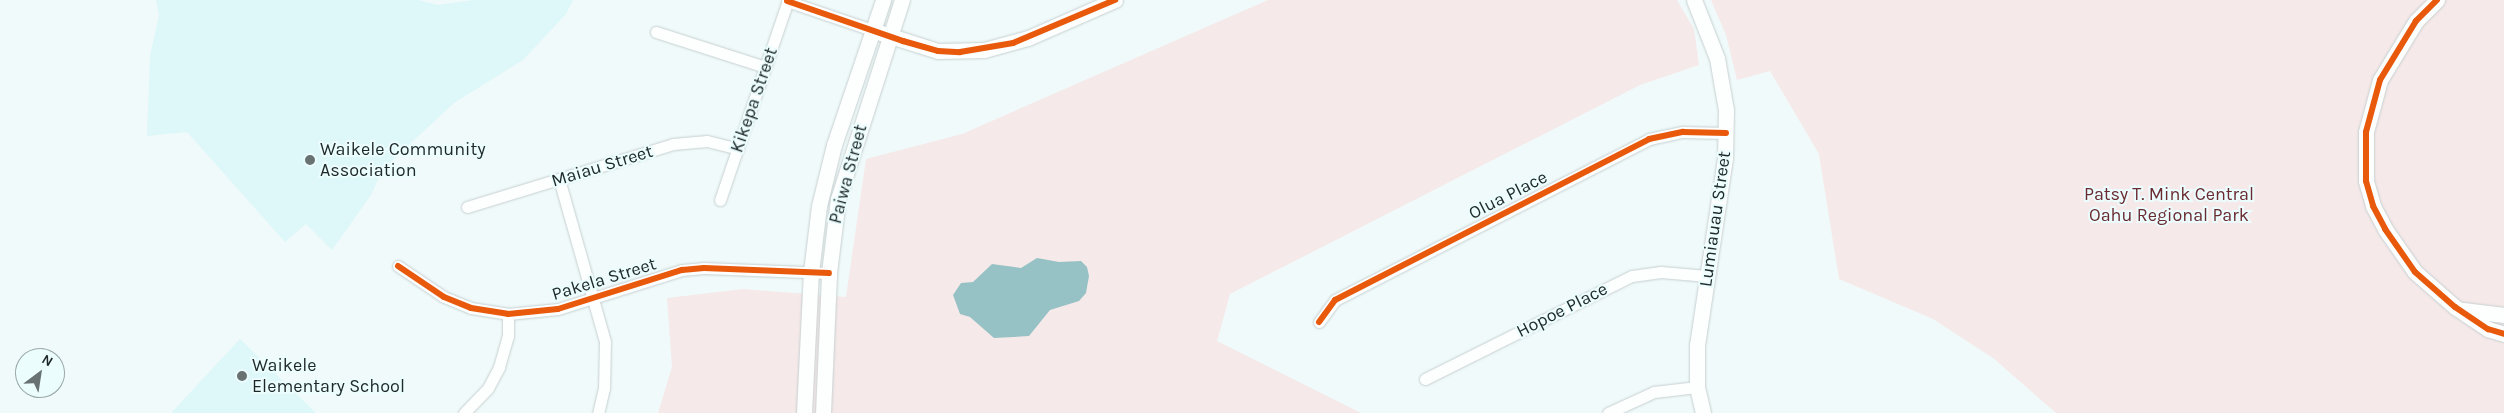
<!DOCTYPE html>
<style>
body{margin:0}
#map{position:relative;width:2504px;height:413px;overflow:hidden;background:#f0fafa;font-family:Karla,sans-serif}
div>[style]{position:absolute}
.built>*{inset:0;background:#def7f9}
.green>*{inset:0;background:#f6e9e9}
.water>*{inset:0;background:#96c1c5}
.roads{filter:drop-shadow(0 0 1px #c7d0d1) drop-shadow(0 0 1px #c7d0d1)}
.street>*{height:11px;margin:-5.5px;padding:0 5.5px;transform-origin:5.5px;border-radius:5.5px;background:#fdfefe}
.secondary>*{height:15px;margin:-7.5px;padding:0 7.5px;transform-origin:7.5px;border-radius:7.5px;background:#fdfefe}
.cycleway>*{height:6px;margin:-3px;padding:0 3px;transform-origin:3px;border-radius:3px;background:#e8590c}
.dots>*{width:14px;height:14px;translate:-50% -50%;box-sizing:border-box;border:2px solid #ecfdfe;border-radius:50%}
span{translate:-50% -50%;white-space:nowrap;text-align:center;line-height:1.15;-webkit-text-stroke:4px #ecfdfe;paint-order:stroke}
.street-label{font-size:18px;color:#1e2829}
.poi-label{font-size:18px;color:#1e2829}
.left{translate:0 -50%;text-align:left}
.park-label{font-size:18px;color:#6a2b30}
.north{position:absolute;left:15px;top:348px;width:50px;height:50px;box-sizing:border-box;background:#ecfdfe;border:1px solid #9aa8a9;border-radius:50%;rotate:31deg;font-size:14px;font-weight:700;line-height:20px;text-align:center;color:#1e2829}
.north::after{content:'';display:block;margin:auto;width:18px;height:22px;background:#687272;clip-path:polygon(50% 0,100% 100%,50% 72%,0 100%)}
</style>
<div id="map">
<div class="built">
<i style="clip-path:polygon(156px 0,418px 0,438px 5px,473px 0,573px 0,566px 14px,523px 60px,454px 103px,383px 169px,371px 195px,332px 250px,306px 224px,285px 242px,187px 132px,147px 136px,150px 56px,159px 15px)"></i>
<i style="clip-path:polygon(240px 339px,316px 413px,171px 413px)"></i>
</div>
<div class="green">
<i style="clip-path:polygon(1268px 0,1677px 0,1694px 29px,1699px 65px,1640px 85px,1230px 294px,1217px 341px,1361px 413px,658px 413px,672px 367px,667px 298px,743px 289px,846px 297px,866px 159px,962px 134px)"></i>
<i style="clip-path:polygon(1711px 0,2504px 0,2504px 413px,2056px 413px,1993px 358px,1933px 319px,1839px 279px,1819px 154px,1770px 71px,1737px 80px,1726px 35px)"></i>
</div>
<div class="water">
<i style="clip-path:polygon(1037px 258px,1059px 262px,1081px 261px,1087px 267px,1089px 276px,1086px 293px,1079px 301px,1050px 310px,1029px 336px,994px 338px,970px 317px,960px 314px,953px 295px,961px 283px,973px 282px,992px 264px,1021px 268px)"></i>
</div>
<div class="roads">
<div class="street">
<i style="left:787px;top:1px;width:90px;rotate:18.8deg"></i>
<i style="left:656px;top:32px;width:114px;rotate:17.8deg"></i>
<i style="left:559px;top:179px;width:169px;rotate:74.2deg"></i>
<i style="left:605px;top:342px;width:46px;rotate:91.2deg"></i>
<i style="left:604px;top:388px;width:26px;rotate:103deg"></i>
<i style="left:720px;top:200px;width:211px;rotate:-71.2deg"></i>
<i style="left:467px;top:207px;width:215px;rotate:-17deg"></i>
<i style="left:673px;top:144px;width:34px;rotate:-5deg"></i>
<i style="left:707px;top:141px;width:32px;rotate:14deg"></i>
<i style="left:398px;top:266px;width:55px;rotate:34deg"></i>
<i style="left:444px;top:297px;width:29px;rotate:22deg"></i>
<i style="left:471px;top:308px;width:37px;rotate:9deg"></i>
<i style="left:508px;top:314px;width:50px;rotate:-5.7deg"></i>
<i style="left:558px;top:309px;width:130px;rotate:-17.5deg"></i>
<i style="left:682px;top:270px;width:22px;rotate:-5deg"></i>
<i style="left:704px;top:268px;width:125px;rotate:2.3deg"></i>
<i style="left:1319px;top:322px;width:27px;rotate:-54deg"></i>
<i style="left:1335px;top:300px;width:353px;rotate:-27.1deg"></i>
<i style="left:1649px;top:139px;width:35px;rotate:-12deg"></i>
<i style="left:1683px;top:132px;width:43px;rotate:1.3deg"></i>
<i style="left:1425px;top:379px;width:231px;rotate:-26.5deg"></i>
<i style="left:1632px;top:276px;width:29px;rotate:-8deg"></i>
<i style="left:1661px;top:272px;width:46px;rotate:5deg"></i>
<i style="left:464px;top:413px;width:35px;rotate:-46deg"></i>
<i style="left:488px;top:388px;width:24px;rotate:-62deg"></i>
<i style="left:499px;top:367px;width:32px;rotate:-74deg"></i>
<i style="left:508px;top:336px;width:22px;rotate:-90deg"></i>
<i style="left:1608px;top:413px;width:51px;rotate:-24.5deg"></i>
<i style="left:1654px;top:392px;width:43px;rotate:-6.6deg"></i>
</div>
<div class="secondary">
<i style="left:1694px;top:0;width:62px;rotate:68.4deg"></i>
<i style="left:1717px;top:58px;width:53px;rotate:80.2deg"></i>
<i style="left:1726px;top:110px;width:48px;rotate:91.2deg"></i>
<i style="left:1725px;top:158px;width:189px;rotate:98.5deg"></i>
<i style="left:1697px;top:345px;width:42px;rotate:90deg"></i>
<i style="left:1697px;top:387px;width:27px;rotate:77deg"></i>
<i style="left:2437px;top:0;width:30px;rotate:135deg"></i>
<i style="left:2416px;top:21px;width:69px;rotate:121.4deg"></i>
<i style="left:2380px;top:80px;width:54px;rotate:105.1deg"></i>
<i style="left:2366px;top:132px;width:49px;rotate:90deg"></i>
<i style="left:2366px;top:181px;width:26px;rotate:74deg"></i>
<i style="left:2373px;top:206px;width:26px;rotate:62deg"></i>
<i style="left:2385px;top:229px;width:52px;rotate:55.1deg"></i>
<i style="left:2415px;top:272px;width:53px;rotate:41.2deg"></i>
<i style="left:2455px;top:307px;width:40px;rotate:34deg"></i>
<i style="left:2488px;top:329px;width:17px;rotate:17deg"></i>
<i style="left:881px;top:33px;width:60px;rotate:17.5deg"></i>
<i style="left:938px;top:51px;width:46px;rotate:-1.2deg"></i>
<i style="left:984px;top:50px;width:46px;rotate:-15.3deg"></i>
<i style="left:1028px;top:38px;width:95px;rotate:-23.6deg"></i>
<i style="left:2463px;top:310px;width:41px;rotate:7deg"></i>
<i style="left:804px;top:413px;width:141px;rotate:-87.2deg"></i>
<i style="left:811px;top:272px;width:66px;rotate:-83.1deg"></i>
<i style="left:819px;top:206px;width:63px;rotate:-76.2deg"></i>
<i style="left:834px;top:145px;width:153px;rotate:-71.3deg"></i>
<i style="left:823px;top:413px;width:140px;rotate:-87.5deg"></i>
<i style="left:829px;top:273px;width:75px;rotate:-83.1deg"></i>
<i style="left:838px;top:199px;width:209px;rotate:-72.2deg"></i>
</div>
</div>
<div class="cycleway">
<i style="left:2437px;top:0;width:30px;rotate:135deg"></i>
<i style="left:2416px;top:21px;width:69px;rotate:121.4deg"></i>
<i style="left:2380px;top:80px;width:54px;rotate:105.1deg"></i>
<i style="left:2366px;top:132px;width:49px;rotate:90deg"></i>
<i style="left:2366px;top:181px;width:26px;rotate:74deg"></i>
<i style="left:2373px;top:206px;width:26px;rotate:62deg"></i>
<i style="left:2385px;top:229px;width:52px;rotate:55.1deg"></i>
<i style="left:2415px;top:272px;width:53px;rotate:41.2deg"></i>
<i style="left:2455px;top:307px;width:40px;rotate:34deg"></i>
<i style="left:2488px;top:329px;width:17px;rotate:17deg"></i>
<i style="left:787px;top:1px;width:123px;rotate:19deg"></i>
<i style="left:903px;top:41px;width:36px;rotate:16deg"></i>
<i style="left:938px;top:51px;width:22px;rotate:3deg"></i>
<i style="left:960px;top:52px;width:54px;rotate:-9.6deg"></i>
<i style="left:1013px;top:43px;width:111px;rotate:-22.9deg"></i>
<i style="left:398px;top:266px;width:55px;rotate:34deg"></i>
<i style="left:444px;top:297px;width:29px;rotate:22deg"></i>
<i style="left:471px;top:308px;width:37px;rotate:9deg"></i>
<i style="left:508px;top:314px;width:50px;rotate:-5.7deg"></i>
<i style="left:558px;top:309px;width:130px;rotate:-17.5deg"></i>
<i style="left:682px;top:270px;width:22px;rotate:-5deg"></i>
<i style="left:704px;top:268px;width:125px;rotate:2.3deg"></i>
<i style="left:1319px;top:322px;width:27px;rotate:-54deg"></i>
<i style="left:1335px;top:300px;width:353px;rotate:-27.1deg"></i>
<i style="left:1649px;top:139px;width:35px;rotate:-12deg"></i>
<i style="left:1683px;top:132px;width:43px;rotate:1.3deg"></i>
</div>
<div class="dots">
<i style="left:310px;top:160px;background:#687272"></i>
<i style="left:242px;top:376px;background:#687272"></i>
</div>
<div class="street-label">
<span style="left:754px;top:100px;rotate:-71deg">Kikepa Street</span>
<span style="left:602px;top:166px;rotate:-17deg">Maiau Street</span>
<span style="left:848px;top:174px;rotate:-75deg">Paiwa Street</span>
<span style="left:1508px;top:195px;rotate:-27deg">Olua Place</span>
<span style="left:1715px;top:219px;rotate:-82deg">Lumiauau Street</span>
<span style="left:604px;top:279px;rotate:-17deg">Pakela Street</span>
<span style="left:1562px;top:310px;rotate:-27deg">Hopoe Place</span>
</div>
<div class="poi-label">
<span class="left" style="left:320px;top:160px">Waikele Community<br>Association</span>
<span class="left" style="left:252px;top:376px">Waikele<br>Elementary School</span>
</div>
<div class="park-label">
<span style="left:2169px;top:205px">Patsy T. Mink Central<br>Oahu Regional Park</span>
</div>
<div class="north">N</div>
</div>
